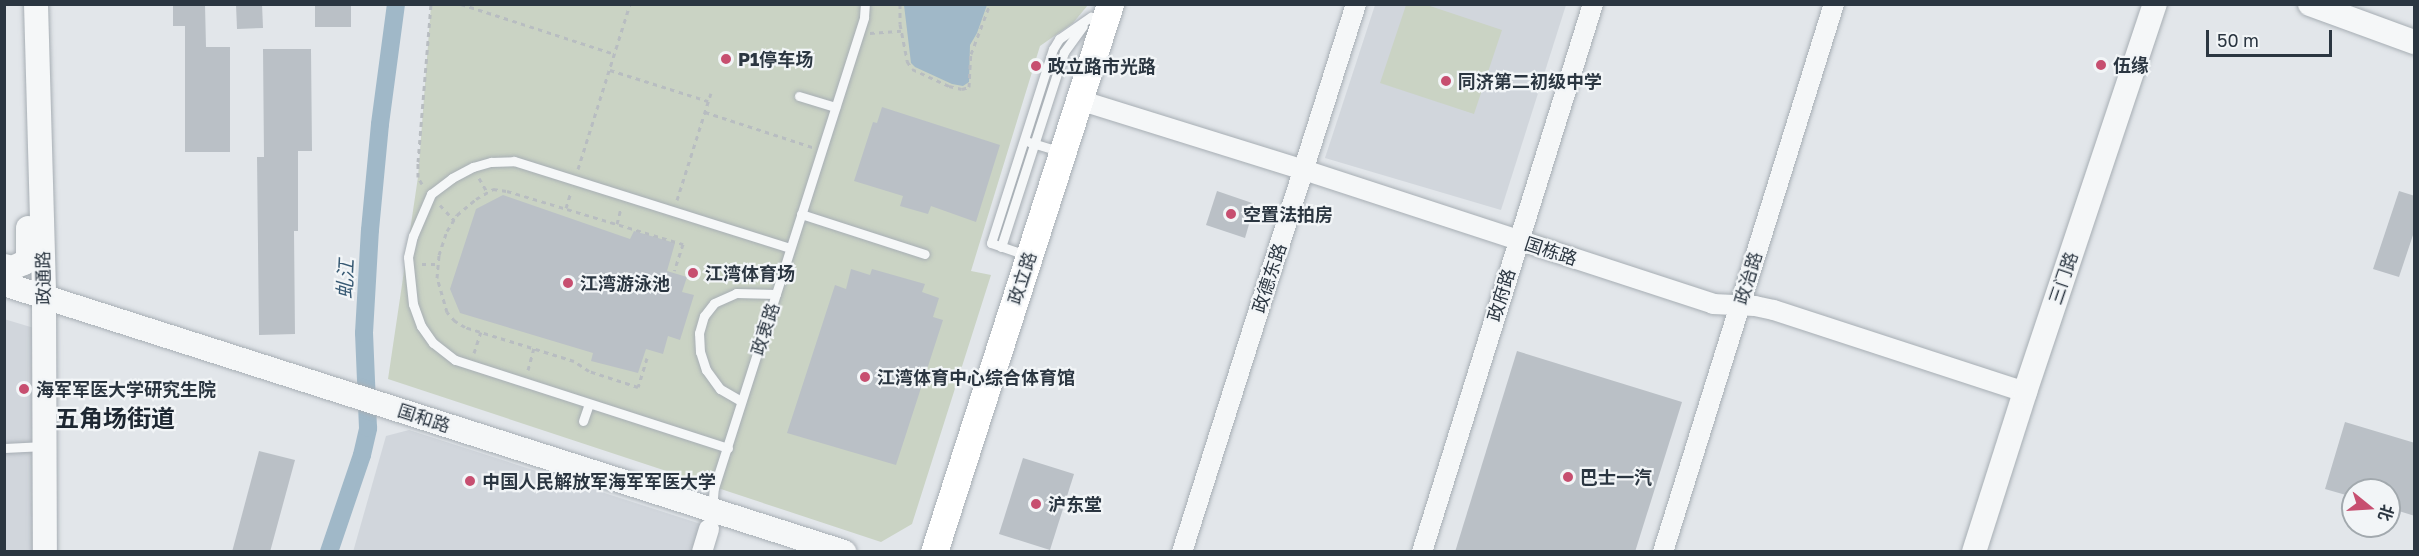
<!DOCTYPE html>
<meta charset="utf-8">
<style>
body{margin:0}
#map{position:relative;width:2419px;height:556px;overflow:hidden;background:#e2e6ea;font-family:"Golos Text","Noto Sans SC",sans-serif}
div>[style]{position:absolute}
.built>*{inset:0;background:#d1d6dc}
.green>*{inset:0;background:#cad3c4}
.water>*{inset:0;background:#a0b8c8}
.canal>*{height:18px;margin:-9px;padding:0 9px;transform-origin:9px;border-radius:9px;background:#a0b8c8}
.building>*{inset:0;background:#bac0c6}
.path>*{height:3px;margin-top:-1.5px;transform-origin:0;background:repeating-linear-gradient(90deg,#b8bdc1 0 4.5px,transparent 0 9px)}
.roads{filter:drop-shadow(0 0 2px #a7aeb4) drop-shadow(0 0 2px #a7aeb4)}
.service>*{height:9px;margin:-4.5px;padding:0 4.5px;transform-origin:4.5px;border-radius:4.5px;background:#f5f7f8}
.minor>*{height:20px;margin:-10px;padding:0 10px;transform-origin:10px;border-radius:10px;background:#f5f7f8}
.tertiary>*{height:24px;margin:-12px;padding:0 12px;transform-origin:12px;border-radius:12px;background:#f5f7f8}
.secondary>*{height:27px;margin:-13.5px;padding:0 13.5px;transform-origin:13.5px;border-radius:13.5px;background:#fff}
.dots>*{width:16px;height:16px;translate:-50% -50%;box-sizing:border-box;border:3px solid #f2f5f7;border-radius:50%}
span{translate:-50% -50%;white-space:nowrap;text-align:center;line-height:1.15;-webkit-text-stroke:4.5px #f2f5f7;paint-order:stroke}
.poi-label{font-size:18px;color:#2b3641;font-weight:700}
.left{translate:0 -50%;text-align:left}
.street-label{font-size:18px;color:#2b3641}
.water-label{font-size:20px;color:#375973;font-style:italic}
.district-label{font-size:24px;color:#1d2732;font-weight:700}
.frame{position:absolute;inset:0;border:6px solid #2b3641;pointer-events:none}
.north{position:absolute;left:2341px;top:478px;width:60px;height:60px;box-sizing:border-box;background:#f2f5f7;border:2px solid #a2a9ae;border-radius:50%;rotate:108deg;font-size:16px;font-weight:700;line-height:24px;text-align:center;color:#2b3641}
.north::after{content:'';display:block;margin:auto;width:21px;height:27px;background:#c74f70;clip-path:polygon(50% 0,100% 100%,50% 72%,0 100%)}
.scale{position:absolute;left:2206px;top:30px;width:126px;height:27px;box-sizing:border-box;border:3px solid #2b3641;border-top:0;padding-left:8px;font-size:18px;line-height:21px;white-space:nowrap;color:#2b3641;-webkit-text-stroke:4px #f2f5f7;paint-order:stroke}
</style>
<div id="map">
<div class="built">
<i style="clip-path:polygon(1375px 5px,1566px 5px,1501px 210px,1325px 158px)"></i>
<i style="clip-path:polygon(4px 319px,44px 331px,45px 551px,5px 551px)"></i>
<i style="clip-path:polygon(409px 430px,707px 526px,699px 551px,353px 552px,386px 436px)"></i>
</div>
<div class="green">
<i style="clip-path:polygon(431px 5px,1088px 5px,1073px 23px,1040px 46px,971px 271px,991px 275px,912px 524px,881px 542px,388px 379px,418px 177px)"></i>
<i style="clip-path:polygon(1406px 5px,1427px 5px,1502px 30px,1474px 114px,1380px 83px)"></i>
</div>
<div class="water">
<i style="clip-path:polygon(904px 5px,987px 5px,977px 33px,970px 45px,969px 82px,963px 86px,952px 84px,915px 67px,911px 63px)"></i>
</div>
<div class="canal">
<i style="left:329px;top:552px;width:102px;rotate:-71.2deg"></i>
<i style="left:362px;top:455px;width:28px;rotate:-77deg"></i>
<i style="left:368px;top:428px;width:95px;rotate:-92.4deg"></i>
<i style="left:364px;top:333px;width:103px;rotate:-86.7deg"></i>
<i style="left:370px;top:230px;width:106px;rotate:-84.6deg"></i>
<i style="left:380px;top:124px;width:121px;rotate:-82.4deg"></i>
</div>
<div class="building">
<i style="clip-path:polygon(173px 4px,205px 4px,206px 47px,230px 47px,230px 152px,185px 152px,185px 26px,173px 26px)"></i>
<i style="clip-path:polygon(236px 4px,262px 4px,263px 28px,237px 29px)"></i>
<i style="clip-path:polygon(315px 4px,351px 4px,351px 27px,315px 27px)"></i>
<i style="clip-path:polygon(263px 49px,311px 49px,312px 151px,298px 151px,298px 231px,294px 231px,295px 334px,259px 335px,257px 157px,264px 157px)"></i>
<i style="clip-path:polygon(882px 107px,1000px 145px,976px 222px,931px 206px,928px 214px,900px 206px,903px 196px,854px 181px,873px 122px,877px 123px)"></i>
<i style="clip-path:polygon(1217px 191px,1255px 204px,1245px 238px,1206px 225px)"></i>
<i style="clip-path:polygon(2399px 191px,2415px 196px,2415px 229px,2399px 277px,2373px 269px)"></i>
<i style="clip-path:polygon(503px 195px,630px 239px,634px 231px,675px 243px,667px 271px,687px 277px,682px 292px,694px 295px,680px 340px,668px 336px,663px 354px,646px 349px,638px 373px,591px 361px,593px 353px,460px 313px,450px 289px,476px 209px)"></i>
<i style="clip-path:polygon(851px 269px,870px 275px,872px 269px,925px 284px,922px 292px,939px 298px,933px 317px,943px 320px,896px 465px,787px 433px,835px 285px,846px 289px)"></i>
<i style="clip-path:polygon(1517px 351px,1682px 402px,1635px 552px,1455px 552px)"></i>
<i style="clip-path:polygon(2345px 422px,2415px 443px,2415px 516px,2389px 508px,2389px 490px,2353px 490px,2353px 497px,2325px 489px)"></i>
<i style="clip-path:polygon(259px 451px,295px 460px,270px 552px,232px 552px)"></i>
<i style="clip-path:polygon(1023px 458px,1074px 474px,1050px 550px,999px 534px)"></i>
</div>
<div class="path">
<i style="left:461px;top:4px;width:162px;rotate:18deg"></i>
<i style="left:900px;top:4px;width:20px;rotate:90deg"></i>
<i style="left:900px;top:24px;width:38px;rotate:79deg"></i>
<i style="left:907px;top:61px;width:9px;rotate:58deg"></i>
<i style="left:912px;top:69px;width:41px;rotate:24.7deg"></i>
<i style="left:949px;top:86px;width:13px;rotate:13deg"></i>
<i style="left:962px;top:89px;width:7px;rotate:-16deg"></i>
<i style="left:969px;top:87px;width:33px;rotate:-87deg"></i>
<i style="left:971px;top:54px;width:53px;rotate:-69.2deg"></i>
<i style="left:870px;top:33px;width:31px;rotate:-4deg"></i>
<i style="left:610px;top:70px;width:103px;rotate:17.6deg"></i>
<i style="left:705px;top:112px;width:113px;rotate:18.1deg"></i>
<i style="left:578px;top:169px;width:173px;rotate:-72.5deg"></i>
<i style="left:479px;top:178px;width:16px;rotate:60deg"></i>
<i style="left:422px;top:184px;width:8px;rotate:-120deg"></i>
<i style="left:418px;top:177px;width:15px;rotate:-90deg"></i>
<i style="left:418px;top:162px;width:159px;rotate:-85.3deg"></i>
<i style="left:677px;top:200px;width:112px;rotate:-72.4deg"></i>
<i style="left:440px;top:205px;width:21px;rotate:47deg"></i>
<i style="left:566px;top:208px;width:17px;rotate:-73deg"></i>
<i style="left:617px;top:224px;width:16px;rotate:-76deg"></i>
<i style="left:422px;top:264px;width:16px"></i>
<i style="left:474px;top:353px;width:22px;rotate:-72deg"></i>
<i style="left:647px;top:358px;width:30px;rotate:107deg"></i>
<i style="left:638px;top:387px;width:52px;rotate:-161.9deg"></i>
<i style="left:589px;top:371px;width:18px;rotate:-146deg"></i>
<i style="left:574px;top:361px;width:114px;rotate:-162.7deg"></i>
<i style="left:465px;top:327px;width:12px;rotate:-149deg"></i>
<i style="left:455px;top:321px;width:12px;rotate:-132deg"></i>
<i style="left:447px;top:312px;width:35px;rotate:-106deg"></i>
<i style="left:437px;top:278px;width:23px;rotate:-85deg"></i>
<i style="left:439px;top:255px;width:25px;rotate:-72deg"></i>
<i style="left:447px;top:231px;width:19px;rotate:-58deg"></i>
<i style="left:457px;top:215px;width:25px;rotate:-40deg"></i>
<i style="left:476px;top:199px;width:20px;rotate:-30deg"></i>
<i style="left:493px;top:189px;width:14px;rotate:8deg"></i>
<i style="left:507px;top:191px;width:184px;rotate:16.8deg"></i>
<i style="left:683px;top:244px;width:28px;rotate:108deg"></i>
<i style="left:528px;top:370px;width:23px;rotate:-75deg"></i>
</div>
<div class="roads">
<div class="service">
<i style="left:799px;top:96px;width:38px;rotate:17deg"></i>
<i style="left:1029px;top:142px;width:31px;rotate:17deg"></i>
<i style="left:801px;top:214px;width:130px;rotate:17.9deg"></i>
<i style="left:1001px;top:247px;width:205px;rotate:-72.1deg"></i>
<i style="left:1064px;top:52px;width:32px;rotate:-54deg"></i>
<i style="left:1026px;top:255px;width:37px;rotate:-161deg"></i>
<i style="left:991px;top:243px;width:204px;rotate:-72.3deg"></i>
<i style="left:1053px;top:49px;width:12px;rotate:-59deg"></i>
<i style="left:1059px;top:39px;width:39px;rotate:-35deg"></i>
<i style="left:741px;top:401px;width:24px;rotate:-150deg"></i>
<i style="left:720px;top:389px;width:24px;rotate:-126deg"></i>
<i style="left:706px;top:370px;width:19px;rotate:-108deg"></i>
<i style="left:700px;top:352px;width:19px;rotate:-93deg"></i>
<i style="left:699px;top:333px;width:18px;rotate:-74deg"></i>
<i style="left:704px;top:316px;width:16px;rotate:-52deg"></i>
<i style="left:714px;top:303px;width:24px;rotate:-24deg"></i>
<i style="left:736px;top:293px;width:40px;rotate:1.4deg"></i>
<i style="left:583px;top:421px;width:18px;rotate:-71deg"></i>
<i style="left:4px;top:448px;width:41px;rotate:-2.8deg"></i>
<i style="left:728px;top:448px;width:287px;rotate:-162.1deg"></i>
<i style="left:455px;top:360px;width:28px;rotate:-142deg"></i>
<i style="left:433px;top:343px;width:21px;rotate:-125deg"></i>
<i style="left:421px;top:326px;width:23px;rotate:-110deg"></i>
<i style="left:413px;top:304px;width:47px;rotate:-96.1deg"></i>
<i style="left:408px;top:257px;width:22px;rotate:-77deg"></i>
<i style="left:413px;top:236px;width:46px;rotate:-66.8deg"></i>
<i style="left:431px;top:194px;width:26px;rotate:-37deg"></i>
<i style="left:452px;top:178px;width:24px;rotate:-28deg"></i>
<i style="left:473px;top:167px;width:19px;rotate:-16deg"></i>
<i style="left:491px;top:162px;width:23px;rotate:-2deg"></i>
<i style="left:514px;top:161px;width:289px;rotate:17.5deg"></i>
<i style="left:712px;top:509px;width:21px;rotate:-85deg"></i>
<i style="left:714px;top:488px;width:494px;rotate:-72.3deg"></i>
<i style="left:864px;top:17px;width:13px;rotate:-86deg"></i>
</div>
<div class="minor">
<i style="left:1079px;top:100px;width:236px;rotate:17.3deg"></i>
<i style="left:1304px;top:170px;width:430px;rotate:18.1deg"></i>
<i style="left:1713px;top:304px;width:42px;rotate:2.7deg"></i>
<i style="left:1755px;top:306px;width:19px;rotate:12deg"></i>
<i style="left:1774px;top:310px;width:264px;rotate:18.1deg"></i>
<i style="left:702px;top:552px;width:24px;rotate:-73deg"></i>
<i style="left:1182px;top:552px;width:575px;rotate:-72.38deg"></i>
<i style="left:1422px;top:552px;width:574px;rotate:-72.67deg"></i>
<i style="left:1663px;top:552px;width:574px;rotate:-72.67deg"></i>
</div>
<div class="tertiary">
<i style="left:36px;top:4px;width:294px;rotate:88.4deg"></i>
<i style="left:44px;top:298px;width:254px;rotate:89.8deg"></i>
<i style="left:2310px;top:4px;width:111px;rotate:20.1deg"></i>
<i style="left:4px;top:266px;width:8px;rotate:14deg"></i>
<i style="left:12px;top:268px;width:13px;rotate:-23deg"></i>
<i style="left:24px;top:263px;width:8px;rotate:-60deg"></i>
<i style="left:28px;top:256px;width:28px;rotate:-90deg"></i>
<i style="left:4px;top:284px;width:882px;rotate:17.7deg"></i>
<i style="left:1974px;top:552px;width:168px;rotate:-72.3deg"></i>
<i style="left:2025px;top:392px;width:409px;rotate:-71.5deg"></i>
</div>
<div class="secondary">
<i style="left:934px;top:552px;width:576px;rotate:-72.19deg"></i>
</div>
</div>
<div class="dots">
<i style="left:726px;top:59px;background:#c74f70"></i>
<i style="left:2101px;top:65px;background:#c74f70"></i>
<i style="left:1036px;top:66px;background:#c74f70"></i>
<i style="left:1446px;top:81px;background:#c74f70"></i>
<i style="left:1231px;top:214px;background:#c74f70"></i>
<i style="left:693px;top:273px;background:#c74f70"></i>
<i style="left:568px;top:283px;background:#c74f70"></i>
<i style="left:865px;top:377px;background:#c74f70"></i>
<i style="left:24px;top:389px;background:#c74f70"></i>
<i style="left:1568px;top:477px;background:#c74f70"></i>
<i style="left:470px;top:481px;background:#c74f70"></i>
<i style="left:1036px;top:504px;background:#c74f70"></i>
</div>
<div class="poi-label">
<span class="left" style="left:738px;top:59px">P1停车场</span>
<span class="left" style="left:2113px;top:65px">伍缘</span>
<span class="left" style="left:1048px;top:66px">政立路市光路</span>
<span class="left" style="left:1458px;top:81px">同济第二初级中学</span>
<span class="left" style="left:1243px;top:214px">空置法拍房</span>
<span class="left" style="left:705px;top:273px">江湾体育场</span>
<span class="left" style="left:580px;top:283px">江湾游泳池</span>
<span class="left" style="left:877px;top:377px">江湾体育中心综合体育馆</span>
<span class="left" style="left:36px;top:389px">海军军医大学研究生院</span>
<span class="left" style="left:1580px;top:477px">巴士一汽</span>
<span class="left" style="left:482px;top:481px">中国人民解放军海军军医大学</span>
<span class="left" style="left:1048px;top:504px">沪东堂</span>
</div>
<div class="street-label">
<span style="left:1551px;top:251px;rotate:18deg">国栋路</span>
<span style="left:43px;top:278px;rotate:-91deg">政通路</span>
<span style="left:1022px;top:278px;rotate:-72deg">政立路</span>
<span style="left:1269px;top:278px;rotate:-72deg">政德东路</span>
<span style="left:1748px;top:278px;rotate:-73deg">政治路</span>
<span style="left:2063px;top:278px;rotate:-71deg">三门路</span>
<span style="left:1501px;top:295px;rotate:-73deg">政府路</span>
<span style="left:765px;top:329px;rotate:-72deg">政衷路</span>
<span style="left:424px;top:418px;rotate:18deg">国和路</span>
</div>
<div class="water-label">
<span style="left:345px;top:279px;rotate:-87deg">虬江</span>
</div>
<div class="district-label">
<span style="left:115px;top:418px">五角场街道</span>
</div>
<div class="frame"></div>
<div class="north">北</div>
<div class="scale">50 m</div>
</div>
